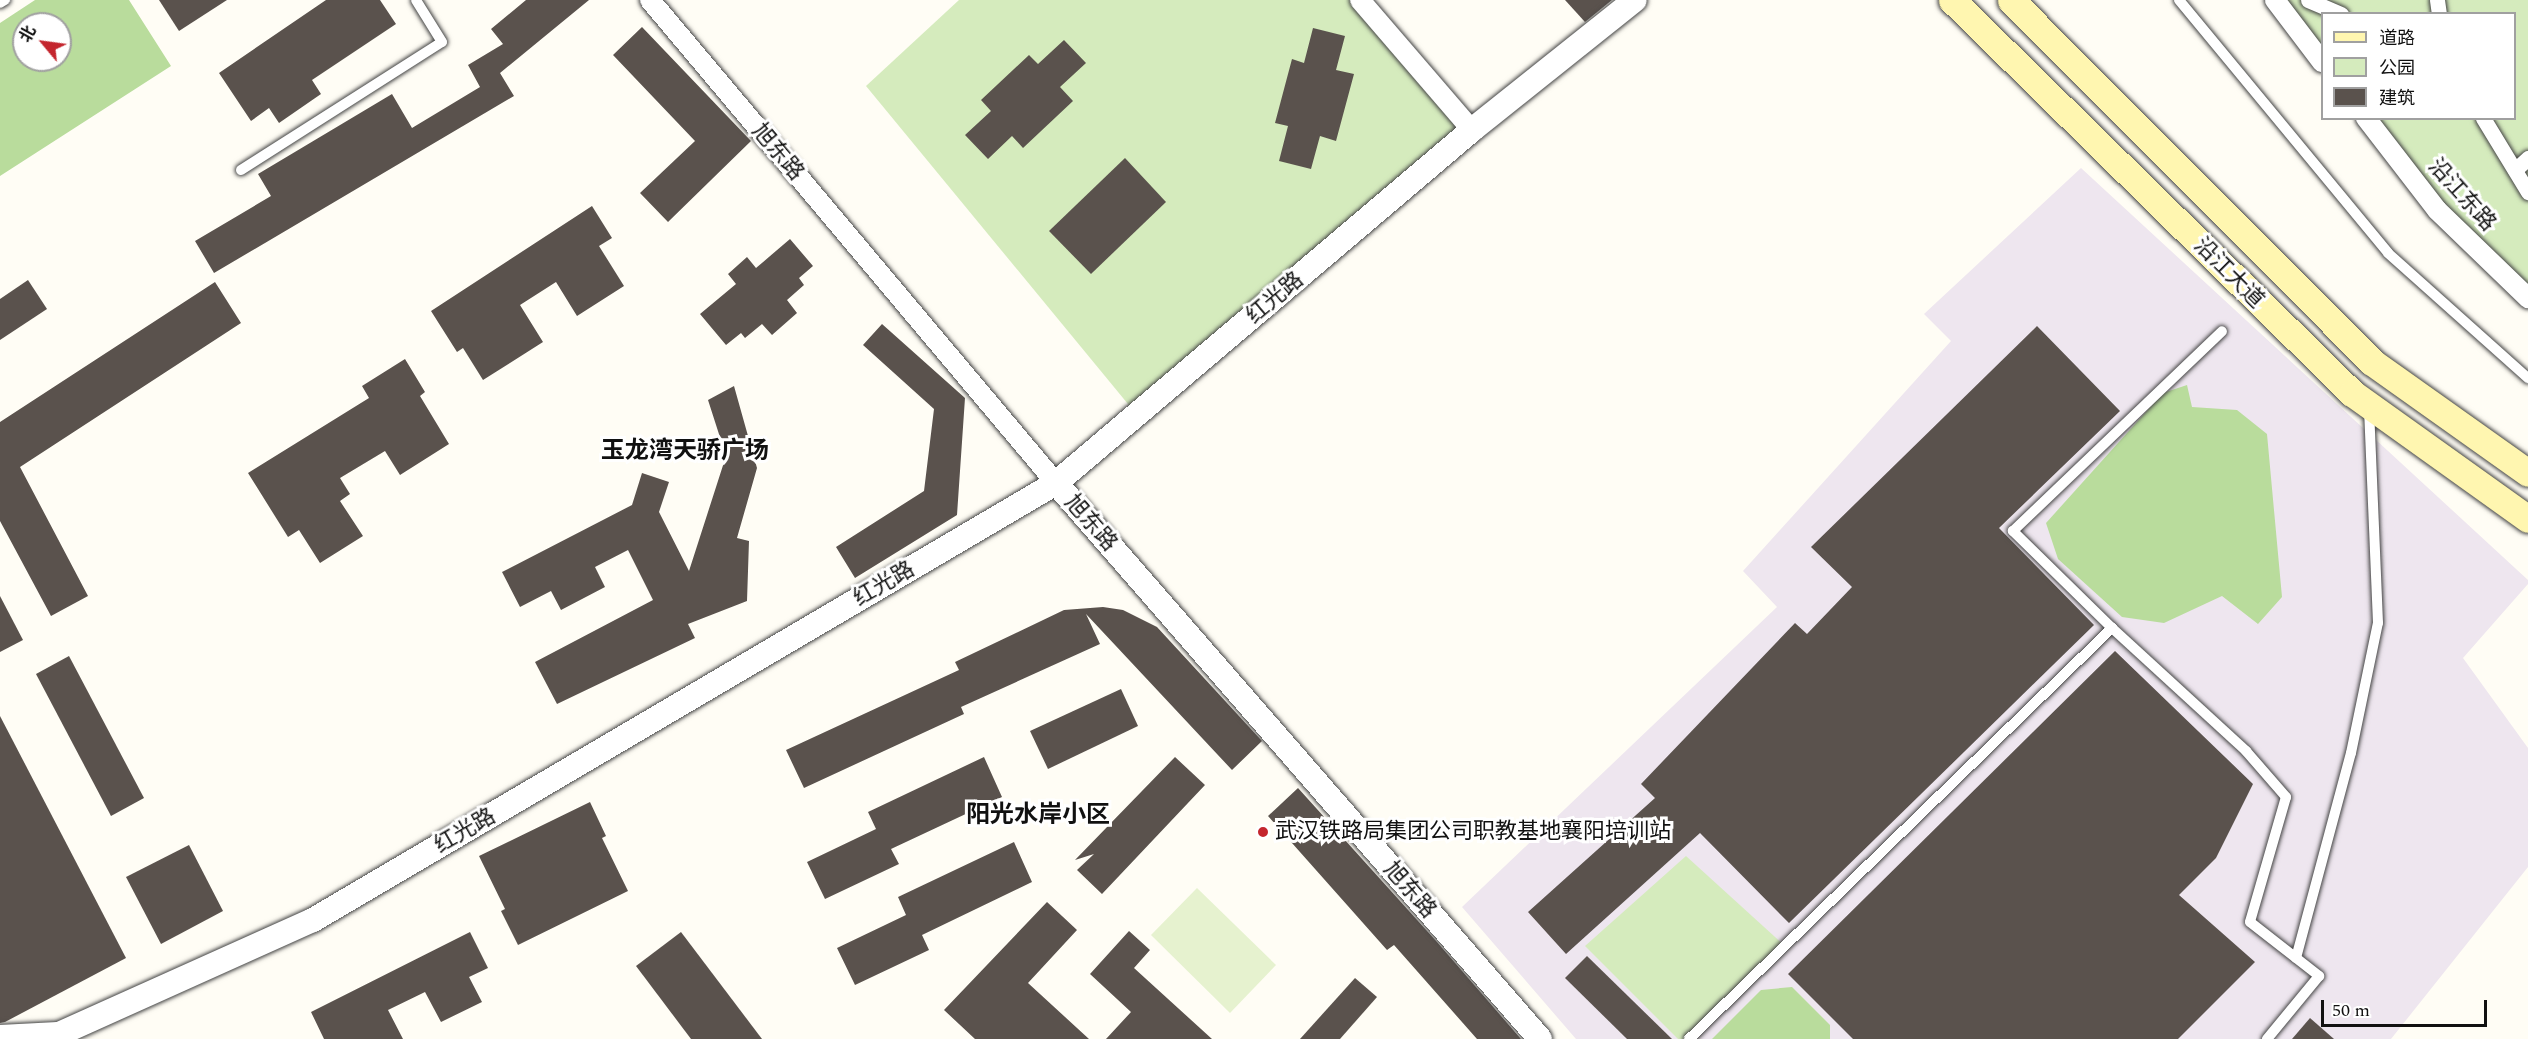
<!DOCTYPE html>
<meta charset="utf-8">
<style>
body{margin:0}
#map{position:relative;width:2528px;height:1039px;overflow:hidden;background:#fffdf5;font-family:Spectral,"Noto Sans SC",serif}
div>[style]{position:absolute}
.industrial>*{inset:0;background:#eee6ef}
.green>*{inset:0;background:#d5ebbd}
.forest>*{inset:0;background:#b9dc9c}
.pitch>*{inset:0;background:#e6f2cf}
.building>*{inset:0;background:#5a524d}
.roads{filter:drop-shadow(0 0 2px #444) drop-shadow(0 0 2px #444)}
.service>*{height:10px;margin:-5px;padding:0 5px;transform-origin:5px;border-radius:5px;background:#fff}
.pedestrian>*{height:15px;margin:-7.5px;padding:0 7.5px;transform-origin:7.5px;border-radius:7.5px;background:#fff}
.minor>*{height:20px;margin:-10px;padding:0 10px;transform-origin:10px;border-radius:10px;background:#fff}
.tertiary>*{height:24px;margin:-12px;padding:0 12px;transform-origin:12px;border-radius:12px;background:#fff}
.secondary>*{height:27px;margin:-13.5px;padding:0 13.5px;transform-origin:13.5px;border-radius:13.5px;background:#fff6b0}
.dots>*{width:16px;height:16px;translate:-50% -50%;box-sizing:border-box;border:3px solid #fff;border-radius:50%}
span{translate:-50% -50%;white-space:nowrap;text-align:center;line-height:1.15;-webkit-text-stroke:6px #fff;paint-order:stroke}
.street-label{font-size:22px;color:#111}
.poi-label{font-size:22px;color:#111}
.left{translate:0 -50%;text-align:left}
.neighbourhood-label{font-size:24px;color:#111;font-weight:700}
.legend{position:absolute;left:2321px;top:12px;width:195px;height:108px;box-sizing:border-box;background:#fff;border:2px solid #a0a0a0;margin:0;padding:8px 10px;list-style:none;font-size:18px;color:#111}
.legend li{display:flex;align-items:center;gap:12px;height:30px}
.legend b{width:30px;border:2px solid #a0a0a0}
.north{position:absolute;left:12px;top:12px;width:60px;height:60px;box-sizing:border-box;background:#fff;border:2px solid #a0a0a0;border-radius:50%;rotate:299deg;font-size:16px;font-weight:700;line-height:24px;text-align:center;color:#111}
.north::after{content:'';display:block;margin:auto;width:21px;height:27px;background:#c4262e;clip-path:polygon(50% 0,100% 100%,50% 72%,0 100%)}
.scale{position:absolute;left:2321px;top:1000px;width:166px;height:27px;box-sizing:border-box;border:3px solid #111;border-top:0;padding-left:8px;font-size:18px;line-height:21px;white-space:nowrap;color:#111;-webkit-text-stroke:4px #fff;paint-order:stroke}
</style>
<div id="map">
<div class="industrial">
<i style="clip-path:polygon(2081px 168px,2528px 580px,2528px 584px,2463px 658px,2528px 748px,2528px 867px,2391px 1039px,1576px 1039px,1462px 907px,1777px 607px,1743px 571px,1951px 341px,1924px 314px)"></i>
</div>
<div class="green">
<i style="clip-path:polygon(959px 0,1360px 0,1472px 130px,1137px 415px,866px 86px)"></i>
<i style="clip-path:polygon(2275px 0,2528px 0,2528px 298px,2366px 119px,2514px 118px,2514px 14px,2322px 14px,2322px 62px)"></i>
<i style="clip-path:polygon(1686px 856px,1785px 946px,1689px 1039px,1678px 1039px,1585px 946px)"></i>
</div>
<div class="forest">
<i style="clip-path:polygon(evenodd,35px 0,129px 0,171px 66px,0 176px,0 23px,35px 0,24px 24px,60px 24px,60px 60px,24px 60px,24px 24px)"></i>
<i style="clip-path:polygon(2187px 385px,2192px 407px,2237px 410px,2267px 434px,2282px 597px,2258px 624px,2222px 596px,2164px 623px,2122px 617px,2058px 559px,2046px 523px,2163px 393px)"></i>
<i style="clip-path:polygon(1792px 987px,1830px 1025px,1830px 1039px,1712px 1039px,1761px 990px)"></i>
</div>
<div class="pitch">
<i style="clip-path:polygon(1197px 888px,1276px 965px,1230px 1013px,1151px 935px)"></i>
</div>
<div class="building">
<i style="clip-path:polygon(159px 0,227px 0,179px 31px)"></i>
<i style="clip-path:polygon(326px 0,380px 0,396px 24px,312px 80px,321px 94px,279px 123px,269px 108px,251px 121px,219px 73px)"></i>
<i style="clip-path:polygon(526px 0,589px 0,500px 73px,514px 96px,214px 273px,195px 241px,271px 196px,258px 174px,392px 94px,412px 128px,480px 87px,468px 65px,503px 44px,491px 29px)"></i>
<i style="clip-path:polygon(1565px 0,1612px 0,1585px 22px)"></i>
<i style="clip-path:polygon(642px 27px,751px 141px,668px 222px,640px 193px,695px 141px,613px 55px)"></i>
<i style="clip-path:polygon(1313px 28px,1345px 36px,1336px 70px,1354px 74px,1336px 141px,1320px 136px,1311px 169px,1279px 161px,1288px 126px,1275px 123px,1292px 59px,1304px 63px)"></i>
<i style="clip-path:polygon(1064px 40px,1086px 63px,1060px 87px,1073px 101px,1023px 148px,1012px 136px,988px 159px,965px 135px,991px 111px,981px 100px,1029px 55px,1038px 64px)"></i>
<i style="clip-path:polygon(1125px 158px,1166px 202px,1091px 274px,1049px 231px)"></i>
<i style="clip-path:polygon(592px 206px,612px 238px,599px 246px,624px 286px,577px 316px,556px 282px,520px 305px,543px 342px,483px 380px,463px 348px,457px 352px,431px 311px)"></i>
<i style="clip-path:polygon(790px 239px,813px 266px,799px 278px,804px 285px,787px 300px,797px 313px,772px 335px,762px 324px,745px 338px,741px 333px,726px 345px,700px 314px,736px 284px,728px 274px,747px 257px,756px 268px)"></i>
<i style="clip-path:polygon(28px 280px,47px 309px,0 340px,0 299px)"></i>
<i style="clip-path:polygon(215px 282px,241px 323px,20px 467px,88px 596px,51px 616px,0 521px,0 422px)"></i>
<i style="clip-path:polygon(882px 324px,965px 398px,957px 515px,855px 578px,836px 547px,924px 491px,934px 409px,863px 345px)"></i>
<i style="clip-path:polygon(2037px 326px,2120px 411px,1999px 528px,2094px 625px,1789px 923px,1700px 833px,1566px 954px,1528px 912px,1655px 798px,1641px 784px,1795px 623px,1807px 634px,1852px 587px,1811px 547px)"></i>
<i style="clip-path:polygon(405px 359px,425px 392px,420px 396px,449px 444px,400px 475px,385px 451px,340px 478px,350px 494px,340px 501px,363px 536px,320px 563px,299px 530px,288px 537px,248px 473px,369px 398px,362px 386px)"></i>
<i style="clip-path:polygon(734px 386px,757px 468px,737px 538px,749px 541px,747px 601px,688px 624px,695px 638px,557px 704px,535px 662px,653px 600px,628px 550px,595px 567px,605px 587px,561px 610px,551px 591px,520px 607px,502px 572px,632px 505px,642px 473px,669px 482px,659px 512px,689px 571px,726px 456px,708px 400px)"></i>
<i style="clip-path:polygon(0 596px,23px 640px,0 652px)"></i>
<i style="clip-path:polygon(1103px 607px,1123px 610px,1157px 627px,1262px 741px,1232px 770px,1086px 614px,1100px 644px,961px 707px,964px 714px,804px 788px,786px 750px,959px 670px,955px 662px,1064px 610px)"></i>
<i style="clip-path:polygon(2115px 651px,2253px 784px,2216px 858px,2179px 895px,2255px 962px,2178px 1039px,1853px 1039px,1788px 974px)"></i>
<i style="clip-path:polygon(69px 656px,144px 798px,111px 816px,36px 674px)"></i>
<i style="clip-path:polygon(1121px 689px,1138px 726px,1048px 769px,1030px 731px)"></i>
<i style="clip-path:polygon(0 716px,126px 958px,5px 1022px,0 1023px)"></i>
<i style="clip-path:polygon(984px 757px,1002px 797px,891px 849px,899px 864px,825px 899px,807px 862px,876px 829px,868px 812px)"></i>
<i style="clip-path:polygon(1175px 757px,1205px 785px,1102px 894px,1077px 870px,1094px 854px,1075px 860px)"></i>
<i style="clip-path:polygon(1298px 788px,1437px 942px,1521px 1039px,1477px 1039px,1394px 945px,1387px 950px,1268px 816px)"></i>
<i style="clip-path:polygon(590px 802px,606px 836px,602px 838px,628px 891px,518px 945px,501px 911px,505px 909px,479px 856px)"></i>
<i style="clip-path:polygon(1014px 842px,1032px 882px,922px 935px,929px 950px,855px 985px,837px 948px,906px 915px,898px 897px)"></i>
<i style="clip-path:polygon(189px 845px,223px 911px,161px 944px,126px 877px)"></i>
<i style="clip-path:polygon(1047px 902px,1077px 930px,1028px 983px,1089px 1039px,975px 1039px,944px 1010px)"></i>
<i style="clip-path:polygon(1129px 931px,1150px 950px,1134px 968px,1212px 1039px,1106px 1039px,1131px 1012px,1090px 974px)"></i>
<i style="clip-path:polygon(470px 932px,488px 968px,469px 977px,482px 1002px,441px 1022px,425px 992px,388px 1010px,403px 1039px,324px 1039px,311px 1012px)"></i>
<i style="clip-path:polygon(681px 932px,762px 1039px,691px 1039px,636px 966px)"></i>
<i style="clip-path:polygon(1587px 956px,1672px 1039px,1627px 1039px,1565px 978px)"></i>
<i style="clip-path:polygon(1355px 978px,1377px 997px,1340px 1039px,1300px 1039px)"></i>
<i style="clip-path:polygon(2310px 1018px,2334px 1039px,2292px 1039px)"></i>
</div>
<div class="roads">
<div class="service">
<i style="left:2179px;top:0;width:328px;rotate:50.4deg"></i>
<i style="left:2388px;top:253px;width:188px;rotate:41.8deg"></i>
<i style="left:0;top:3px;width:6px;rotate:-31deg"></i>
<i style="left:241px;top:170px;width:238px;rotate:-32.5deg"></i>
<i style="left:442px;top:42px;width:49px;rotate:-121.8deg"></i>
<i style="left:2112px;top:628px;width:182px;rotate:42.5deg"></i>
<i style="left:2246px;top:751px;width:61px;rotate:49deg"></i>
<i style="left:2286px;top:797px;width:130px;rotate:106.1deg"></i>
<i style="left:2250px;top:922px;width:88px;rotate:38deg"></i>
<i style="left:2319px;top:976px;width:82px;rotate:129.5deg"></i>
<i style="left:2296px;top:958px;width:212px;rotate:-75deg"></i>
<i style="left:2351px;top:753px;width:133px;rotate:-78.3deg"></i>
<i style="left:2378px;top:623px;width:215px;rotate:-92.4deg"></i>
<i style="left:1689px;top:1039px;width:590px;rotate:-44.18deg"></i>
<i style="left:2112px;top:628px;width:139px;rotate:-135.6deg"></i>
<i style="left:2013px;top:531px;width:289px;rotate:-43.7deg"></i>
</div>
<div class="pedestrian">
<i style="left:2308px;top:0;width:36px;rotate:23deg"></i>
<i style="left:2437px;top:0;width:14px;rotate:82deg"></i>
<i style="left:2483px;top:118px;width:87px;rotate:58.7deg"></i>
<i style="left:2515px;top:170px;width:18px;rotate:-43deg"></i>
</div>
<div class="minor">
<i style="left:650px;top:0;width:631px;rotate:49.95deg"></i>
<i style="left:1360px;top:0;width:172px;rotate:49.3deg"></i>
<i style="left:2275px;top:0;width:78px;rotate:52.8deg"></i>
<i style="left:2366px;top:118px;width:116px;rotate:52.3deg"></i>
<i style="left:2437px;top:210px;width:127px;rotate:44deg"></i>
</div>
<div class="tertiary">
<i style="left:1056px;top:483px;width:737px;rotate:48.96deg"></i>
<i style="left:0;top:1037px;width:58px;rotate:-3deg"></i>
<i style="left:48px;top:1039px;width:290px;rotate:-24.2deg"></i>
<i style="left:313px;top:920px;width:862px;rotate:-30.46deg"></i>
<i style="left:1056px;top:483px;width:546px;rotate:-40.32deg"></i>
<i style="left:1472px;top:130px;width:208px;rotate:-38.6deg"></i>
</div>
<div class="secondary">
<i style="left:1952px;top:0;width:561px;rotate:44.49deg"></i>
<i style="left:2352px;top:393px;width:216px;rotate:35.6deg"></i>
<i style="left:2011px;top:0;width:511px;rotate:45.08deg"></i>
<i style="left:2372px;top:362px;width:191px;rotate:35.4deg"></i>
</div>
</div>
<div class="dots">
<i style="left:1263px;top:832px;background:#c4262e"></i>
</div>
<div class="street-label">
<span style="left:778px;top:152px;rotate:50deg">旭东路</span>
<span style="left:2462px;top:195px;rotate:48deg">沿江东路</span>
<span style="left:2229px;top:273px;rotate:45deg">沿江大道</span>
<span style="left:1275px;top:298px;rotate:-40deg">红光路</span>
<span style="left:1091px;top:523px;rotate:49deg">旭东路</span>
<span style="left:884px;top:584px;rotate:-30deg">红光路</span>
<span style="left:465px;top:831px;rotate:-30deg">红光路</span>
<span style="left:1410px;top:890px;rotate:49deg">旭东路</span>
</div>
<div class="poi-label">
<span class="left" style="left:1275px;top:832px">武汉铁路局集团公司职教基地襄阳培训站</span>
</div>
<div class="neighbourhood-label">
<span style="left:685px;top:452px">玉龙湾天骄广场</span>
<span style="left:1038px;top:816px">阳光水岸小区</span>
</div>
<ul class="legend">
<li><b style="height:8px;background:#fff6b0"></b>道路</li>
<li><b style="height:16px;background:#d5ebbd"></b>公园</li>
<li><b style="height:16px;background:#5a524d"></b>建筑</li>
</ul>
<div class="north">北</div>
<div class="scale">50 m</div>
</div>
